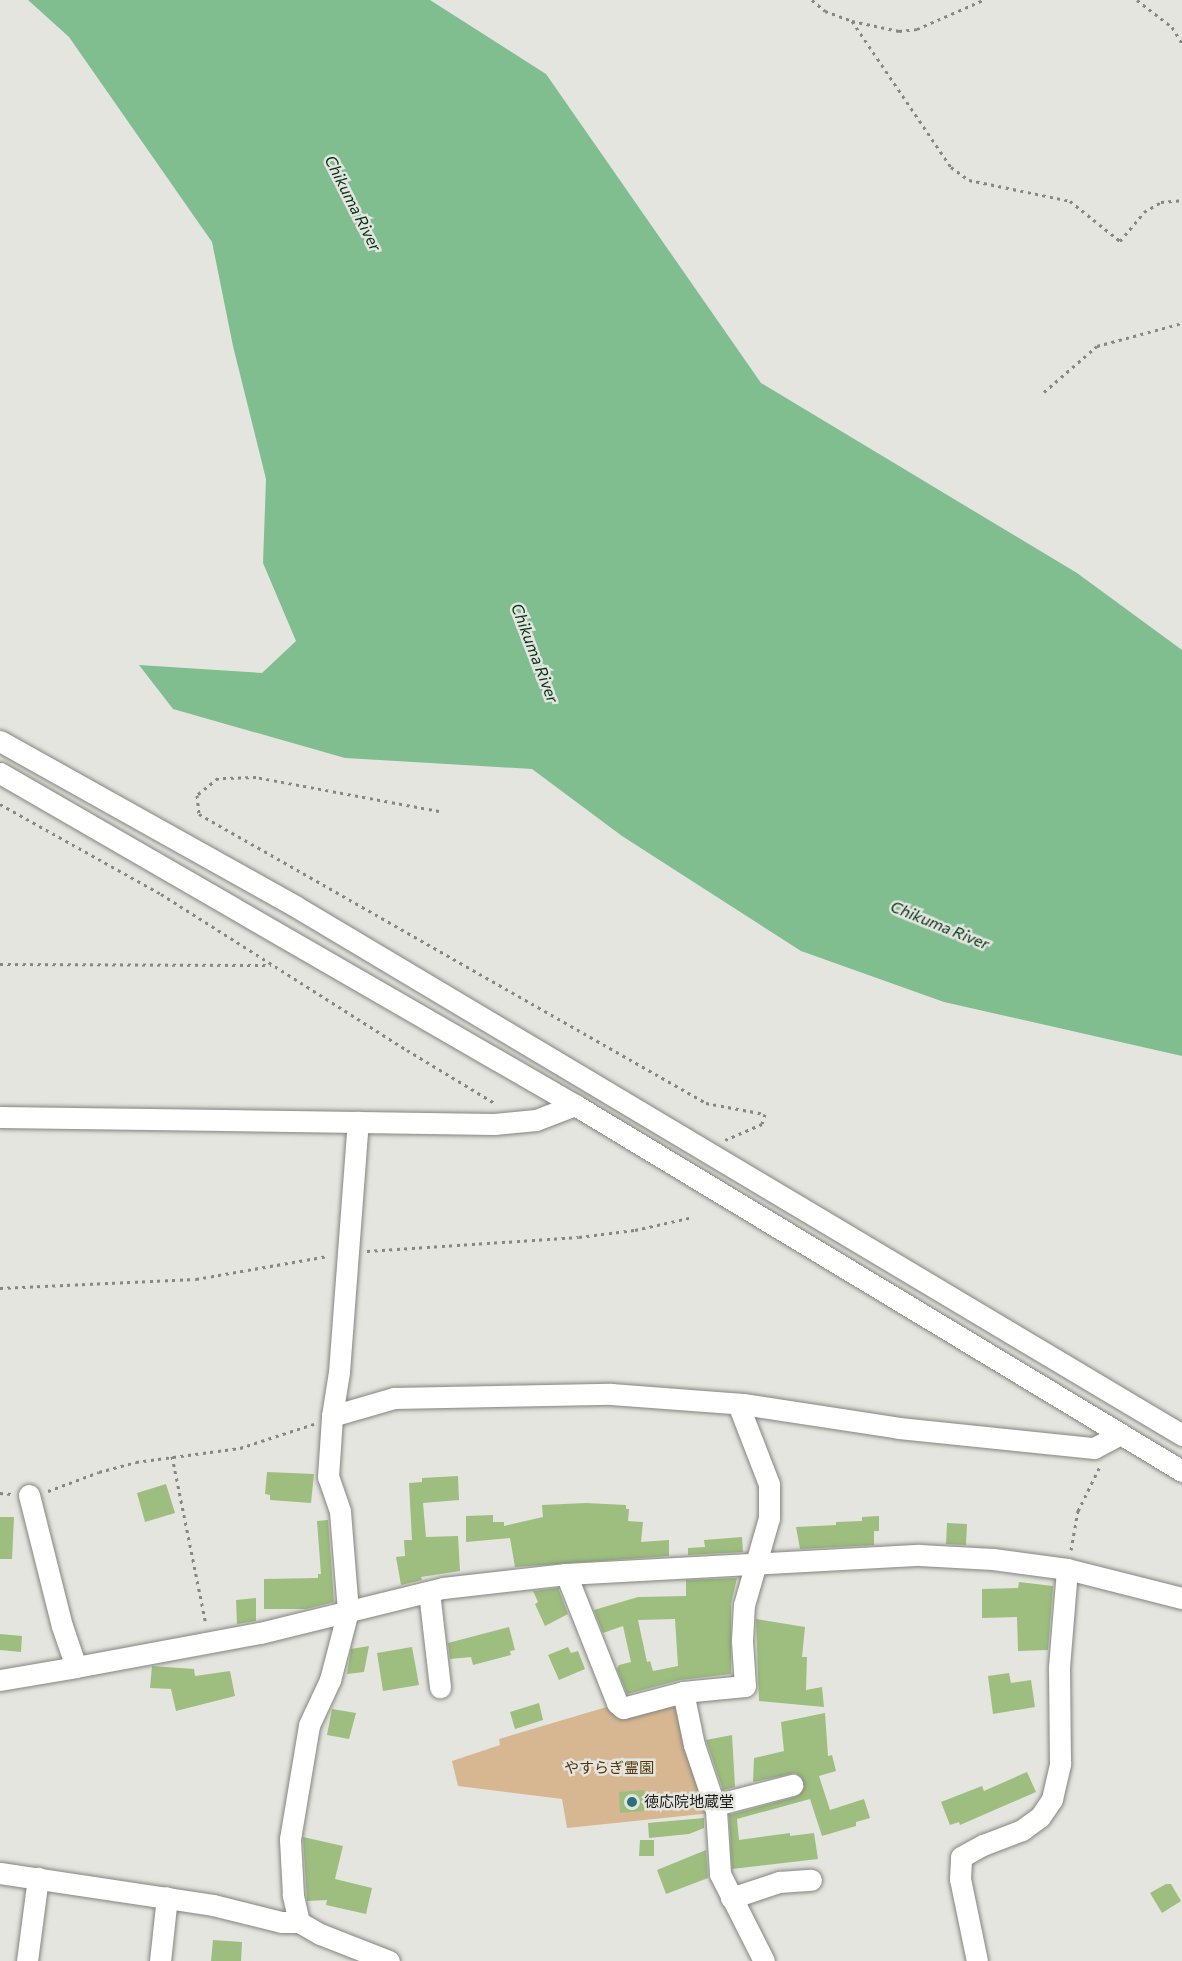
<!DOCTYPE html>
<meta charset="utf-8">
<style>
body{margin:0}
#map{position:relative;width:1182px;height:1961px;overflow:hidden;background:#e5e5e0;font-family:Commissioner,"Noto Sans JP",sans-serif}
div>[style]{position:absolute}
.green>*{inset:0;background:#d7b792}
.water>*{inset:0;background:#80be8f}
.building>*{inset:0;background:#9dbe7f}
.path>*{height:3px;margin-top:-1.5px;transform-origin:0;background:repeating-linear-gradient(90deg,#868682 0 3px,transparent 0 7.5px)}
.roads{filter:drop-shadow(0 0 2px #83847f) drop-shadow(0 0 2px #83847f)}
.minor>*{height:21px;margin:-10.5px;padding:0 10.5px;transform-origin:10.5px;border-radius:10.5px;background:#fff}
.dots>*{width:16px;height:16px;translate:-50% -50%;box-sizing:border-box;border:3px solid #e5e5e0;border-radius:50%}
span{translate:-50% -50%;white-space:nowrap;text-align:center;line-height:1.15;-webkit-text-stroke:5px #e5e5e0;paint-order:stroke}
.park-label{font-size:15px;color:#543504}
.poi-label{font-size:15px;color:#171715}
.left{translate:0 -50%;text-align:left}
.water-label{font-size:16px;color:#023314;font-style:italic}
</style>
<div id="map">
<div class="green">
<i style="clip-path:polygon(670px 1702px,678px 1705px,712px 1813px,567px 1828px,562px 1799px,458px 1786px,452px 1761px,500px 1745px,499px 1739px,610px 1706px)"></i>
</div>
<div class="water">
<i style="clip-path:polygon(28px 0,430px 0,546px 74px,761px 383px,1077px 573px,1182px 650px,1182px 1056px,944px 1002px,801px 951px,622px 836px,532px 769px,345px 758px,173px 709px,139px 665px,262px 673px,296px 641px,263px 563px,266px 479px,233px 346px,212px 242px,69px 37px)"></i>
</div>
<div class="building">
<i style="clip-path:polygon(267px 1472px,314px 1474px,311px 1503px,270px 1500px,270px 1495px,265px 1494px)"></i>
<i style="clip-path:polygon(458px 1476px,459px 1500px,423px 1503px,426px 1537px,458px 1536px,460px 1571px,421px 1577px,422px 1580px,401px 1585px,396px 1557px,405px 1556px,404px 1540px,412px 1540px,409px 1483px,422px 1482px,422px 1478px)"></i>
<i style="clip-path:polygon(166px 1484px,175px 1513px,145px 1522px,137px 1493px)"></i>
<i style="clip-path:polygon(586px 1503px,626px 1505px,626px 1509px,629px 1509px,628px 1521px,643px 1522px,641px 1542px,669px 1540px,669px 1556px,515px 1567px,510px 1538px,466px 1542px,466px 1516px,493px 1515px,493px 1522px,504px 1522px,504px 1526px,543px 1517px,542px 1505px)"></i>
<i style="clip-path:polygon(879px 1516px,879px 1531px,874px 1531px,874px 1545px,800px 1549px,796px 1527px,836px 1525px,836px 1522px,862px 1521px,862px 1517px)"></i>
<i style="clip-path:polygon(0 1517px,14px 1517px,12px 1559px,0 1559px)"></i>
<i style="clip-path:polygon(328px 1520px,334px 1602px,306px 1609px,264px 1609px,264px 1579px,318px 1578px,318px 1574px,321px 1574px,317px 1521px)"></i>
<i style="clip-path:polygon(947px 1523px,967px 1524px,966px 1545px,946px 1544px)"></i>
<i style="clip-path:polygon(742px 1537px,743px 1552px,688px 1555px,688px 1548px,705px 1547px,704px 1540px)"></i>
<i style="clip-path:polygon(evenodd,737px 1578px,731px 1604px,731px 1674px,680px 1680px,627px 1694px,617px 1669px,619px 1665px,631px 1662px,623px 1626px,603px 1633px,594px 1610px,638px 1597px,686px 1596px,686px 1580px,737px 1578px,675px 1619px,678px 1666px,653px 1671px,650px 1661px,647px 1662px,638px 1620px,675px 1619px)"></i>
<i style="clip-path:polygon(1019px 1582px,1053px 1586px,1048px 1650px,1018px 1651px,1017px 1617px,982px 1618px,982px 1589px,1018px 1588px)"></i>
<i style="clip-path:polygon(558px 1588px,568px 1614px,545px 1626px,535px 1604px,538px 1602px,533px 1591px)"></i>
<i style="clip-path:polygon(256px 1598px,256px 1621px,237px 1624px,236px 1600px)"></i>
<i style="clip-path:polygon(756px 1619px,805px 1627px,802px 1657px,807px 1657px,806px 1690px,822px 1687px,824px 1707px,759px 1701px)"></i>
<i style="clip-path:polygon(509px 1627px,515px 1650px,510px 1651px,511px 1655px,473px 1665px,471px 1657px,450px 1659px,448px 1643px)"></i>
<i style="clip-path:polygon(0 1634px,22px 1636px,21px 1652px,0 1650px)"></i>
<i style="clip-path:polygon(369px 1646px,364px 1672px,347px 1674px,351px 1649px)"></i>
<i style="clip-path:polygon(412px 1647px,419px 1685px,383px 1691px,377px 1653px)"></i>
<i style="clip-path:polygon(568px 1647px,571px 1653px,578px 1651px,585px 1669px,559px 1680px,548px 1655px)"></i>
<i style="clip-path:polygon(152px 1666px,194px 1669px,195px 1676px,230px 1671px,235px 1696px,176px 1711px,171px 1689px,150px 1688px)"></i>
<i style="clip-path:polygon(1009px 1673px,1011px 1683px,1031px 1680px,1035px 1707px,993px 1714px,988px 1676px)"></i>
<i style="clip-path:polygon(539px 1703px,543px 1720px,515px 1729px,510px 1712px)"></i>
<i style="clip-path:polygon(332px 1709px,356px 1713px,349px 1739px,327px 1735px)"></i>
<i style="clip-path:polygon(825px 1713px,828px 1756px,832px 1755px,836px 1771px,819px 1776px,830px 1810px,864px 1799px,870px 1818px,856px 1822px,856px 1826px,822px 1836px,810px 1799px,737px 1819px,739px 1840px,790px 1833px,790px 1836px,814px 1833px,818px 1859px,732px 1869px,729px 1815px,795px 1797px,804px 1788px,801px 1777px,795px 1773px,753px 1782px,754px 1758px,784px 1751px,781px 1722px)"></i>
<i style="clip-path:polygon(732px 1735px,735px 1787px,723px 1790px,706px 1740px)"></i>
<i style="clip-path:polygon(1027px 1772px,1036px 1792px,960px 1825px,959px 1822px,950px 1825px,941px 1802px,982px 1786px,984px 1791px)"></i>
<i style="clip-path:polygon(644px 1790px,645px 1811px,620px 1813px,619px 1792px)"></i>
<i style="clip-path:polygon(704px 1818px,704px 1828px,689px 1834px,649px 1838px,648px 1823px)"></i>
<i style="clip-path:polygon(303px 1837px,343px 1846px,335px 1879px,372px 1888px,366px 1914px,326px 1905px,327px 1900px,307px 1901px)"></i>
<i style="clip-path:polygon(640px 1840px,654px 1840px,654px 1856px,639px 1856px)"></i>
<i style="clip-path:polygon(706px 1850px,708px 1878px,666px 1894px,657px 1870px)"></i>
<i style="clip-path:polygon(1166px 1884px,1171px 1884px,1181px 1901px,1162px 1913px,1150px 1893px)"></i>
<i style="clip-path:polygon(213px 1940px,242px 1942px,241px 1961px,211px 1961px)"></i>
</div>
<div class="path">
<i style="left:812px;top:0;width:17px;rotate:40deg"></i>
<i style="left:825px;top:11px;width:29px;rotate:20deg"></i>
<i style="left:852px;top:21px;width:48px;rotate:12deg"></i>
<i style="left:899px;top:31px;width:18px;rotate:-6deg"></i>
<i style="left:917px;top:29px;width:72px;rotate:-23.7deg"></i>
<i style="left:1137px;top:0;width:44px;rotate:37.6deg"></i>
<i style="left:1172px;top:27px;width:19px;rotate:58deg"></i>
<i style="left:852px;top:21px;width:176px;rotate:55.9deg"></i>
<i style="left:951px;top:167px;width:22px;rotate:36deg"></i>
<i style="left:969px;top:180px;width:103px;rotate:11.7deg"></i>
<i style="left:1070px;top:201px;width:64px;rotate:38.7deg"></i>
<i style="left:1120px;top:241px;width:38px;rotate:-50deg"></i>
<i style="left:1144px;top:212px;width:20px;rotate:-30deg"></i>
<i style="left:1161px;top:202px;width:21px;rotate:-5deg"></i>
<i style="left:1044px;top:392px;width:70px;rotate:-41deg"></i>
<i style="left:1097px;top:346px;width:88px;rotate:-15.1deg"></i>
<i style="left:0;top:804px;width:184px;rotate:29.2deg"></i>
<i style="left:161px;top:894px;width:291px;rotate:32.4deg"></i>
<i style="left:407px;top:1050px;width:104px;rotate:31.2deg"></i>
<i style="left:439px;top:811px;width:186px;rotate:-169.5deg"></i>
<i style="left:256px;top:777px;width:38px;rotate:178deg"></i>
<i style="left:218px;top:778px;width:27px;rotate:141deg"></i>
<i style="left:197px;top:795px;width:19px;rotate:84deg"></i>
<i style="left:199px;top:814px;width:584px;rotate:29.68deg"></i>
<i style="left:706px;top:1103px;width:60px;rotate:10.6deg"></i>
<i style="left:765px;top:1114px;width:10px;rotate:107deg"></i>
<i style="left:762px;top:1124px;width:40px;rotate:156.6deg"></i>
<i style="left:0;top:964px;width:271px;rotate:0.2deg"></i>
<i style="left:367px;top:1251px;width:212px;rotate:-3.8deg"></i>
<i style="left:579px;top:1237px;width:56px;rotate:-7.1deg"></i>
<i style="left:635px;top:1230px;width:59px;rotate:-12.6deg"></i>
<i style="left:0;top:1288px;width:196px;rotate:-2.6deg"></i>
<i style="left:196px;top:1279px;width:134px;rotate:-9.9deg"></i>
<i style="left:172px;top:1456px;width:171px;rotate:78.6deg"></i>
<i style="left:48px;top:1491px;width:54px;rotate:-20.4deg"></i>
<i style="left:99px;top:1472px;width:38px;rotate:-15deg"></i>
<i style="left:136px;top:1462px;width:105px;rotate:-7.7deg"></i>
<i style="left:240px;top:1448px;width:78px;rotate:-18deg"></i>
<i style="left:0;top:1493px;width:12px;rotate:5deg"></i>
<i style="left:1071px;top:1550px;width:40px;rotate:-80deg"></i>
<i style="left:1078px;top:1511px;width:50px;rotate:-63.9deg"></i>
</div>
<div class="roads">
<div class="minor">
<i style="left:0;top:741px;width:338px;rotate:29.2deg"></i>
<i style="left:295px;top:906px;width:1033px;rotate:30.81deg"></i>
<i style="left:0;top:773px;width:664px;rotate:30deg"></i>
<i style="left:575px;top:1105px;width:709px;rotate:31.09deg"></i>
<i style="left:0;top:1117px;width:494px;rotate:0.8deg"></i>
<i style="left:494px;top:1124px;width:42px;rotate:-5.4deg"></i>
<i style="left:536px;top:1120px;width:42px;rotate:-21deg"></i>
<i style="left:332px;top:1416px;width:65px;rotate:-16.2deg"></i>
<i style="left:394px;top:1398px;width:217px;rotate:-1.1deg"></i>
<i style="left:611px;top:1394px;width:132px;rotate:4.3deg"></i>
<i style="left:743px;top:1404px;width:158px;rotate:8.7deg"></i>
<i style="left:899px;top:1428px;width:196px;rotate:5.9deg"></i>
<i style="left:1094px;top:1448px;width:30px;rotate:-28deg"></i>
<i style="left:29px;top:1495px;width:135px;rotate:75.9deg"></i>
<i style="left:62px;top:1626px;width:43px;rotate:71.1deg"></i>
<i style="left:76px;top:1667px;width:187px;rotate:-10.5deg"></i>
<i style="left:260px;top:1633px;width:188px;rotate:-13.8deg"></i>
<i style="left:443px;top:1588px;width:124px;rotate:-6.5deg"></i>
<i style="left:566px;top:1574px;width:354px;rotate:-3.1deg"></i>
<i style="left:919px;top:1555px;width:74px;rotate:3.1deg"></i>
<i style="left:993px;top:1559px;width:75px;rotate:7.7deg"></i>
<i style="left:1067px;top:1569px;width:119px;rotate:14.2deg"></i>
<i style="left:566px;top:1574px;width:139px;rotate:68.4deg"></i>
<i style="left:617px;top:1703px;width:8px;rotate:40deg"></i>
<i style="left:623px;top:1708px;width:62px;rotate:-14.9deg"></i>
<i style="left:683px;top:1692px;width:54px;rotate:78.3deg"></i>
<i style="left:694px;top:1745px;width:69px;rotate:71.3deg"></i>
<i style="left:716px;top:1810px;width:64px;rotate:86.4deg"></i>
<i style="left:720px;top:1874px;width:97px;rotate:63.2deg"></i>
<i style="left:429px;top:1592px;width:96px;rotate:83.4deg"></i>
<i style="left:0;top:1680px;width:77px;rotate:-9.7deg"></i>
<i style="left:683px;top:1692px;width:62px;rotate:-5.5deg"></i>
<i style="left:745px;top:1686px;width:45px;rotate:-93.8deg"></i>
<i style="left:742px;top:1641px;width:36px;rotate:-87deg"></i>
<i style="left:744px;top:1605px;width:91px;rotate:-74deg"></i>
<i style="left:769px;top:1518px;width:34px;rotate:-90deg"></i>
<i style="left:769px;top:1484px;width:86px;rotate:-111.2deg"></i>
<i style="left:715px;top:1805px;width:80px;rotate:-14.6deg"></i>
<i style="left:0;top:1873px;width:215px;rotate:8.5deg"></i>
<i style="left:213px;top:1905px;width:70px;rotate:14deg"></i>
<i style="left:281px;top:1922px;width:18px"></i>
<i style="left:299px;top:1922px;width:24px;rotate:30deg"></i>
<i style="left:320px;top:1934px;width:74px;rotate:21.4deg"></i>
<i style="left:731px;top:1898px;width:51px;rotate:-18.4deg"></i>
<i style="left:779px;top:1882px;width:32px;rotate:-4deg"></i>
<i style="left:299px;top:1922px;width:28px;rotate:-103deg"></i>
<i style="left:293px;top:1895px;width:56px;rotate:-93.1deg"></i>
<i style="left:290px;top:1839px;width:116px;rotate:-80.5deg"></i>
<i style="left:309px;top:1725px;width:50px;rotate:-65deg"></i>
<i style="left:330px;top:1680px;width:71px;rotate:-75.4deg"></i>
<i style="left:348px;top:1611px;width:100px;rotate:-94.6deg"></i>
<i style="left:340px;top:1511px;width:36px;rotate:-109deg"></i>
<i style="left:328px;top:1477px;width:61px;rotate:-86.2deg"></i>
<i style="left:332px;top:1416px;width:45px;rotate:-81deg"></i>
<i style="left:339px;top:1372px;width:251px;rotate:-85.7deg"></i>
<i style="left:27px;top:1961px;width:84px;rotate:-82.5deg"></i>
<i style="left:160px;top:1961px;width:64px;rotate:-83.8deg"></i>
<i style="left:977px;top:1961px;width:84px;rotate:-101.7deg"></i>
<i style="left:960px;top:1879px;width:22px;rotate:-87deg"></i>
<i style="left:961px;top:1857px;width:25px;rotate:-29deg"></i>
<i style="left:983px;top:1845px;width:42px;rotate:-21deg"></i>
<i style="left:1022px;top:1830px;width:22px;rotate:-36deg"></i>
<i style="left:1040px;top:1817px;width:22px;rotate:-56deg"></i>
<i style="left:1052px;top:1799px;width:37px;rotate:-77deg"></i>
<i style="left:1060px;top:1763px;width:96px;rotate:-90.6deg"></i>
<i style="left:1059px;top:1667px;width:98px;rotate:-85.3deg"></i>
</div>
</div>
<div class="dots">
<i style="left:632px;top:1802px;background:#2a717d"></i>
</div>
<div class="park-label">
<span style="left:609px;top:1768px">やすらぎ霊園</span>
</div>
<div class="poi-label">
<span class="left" style="left:644px;top:1802px">徳応院地蔵堂</span>
</div>
<div class="water-label">
<span style="left:353px;top:203px;rotate:63deg">Chikuma River</span>
<span style="left:535px;top:653px;rotate:69deg">Chikuma River</span>
<span style="left:940px;top:925px;rotate:22deg">Chikuma River</span>
</div>
</div>
